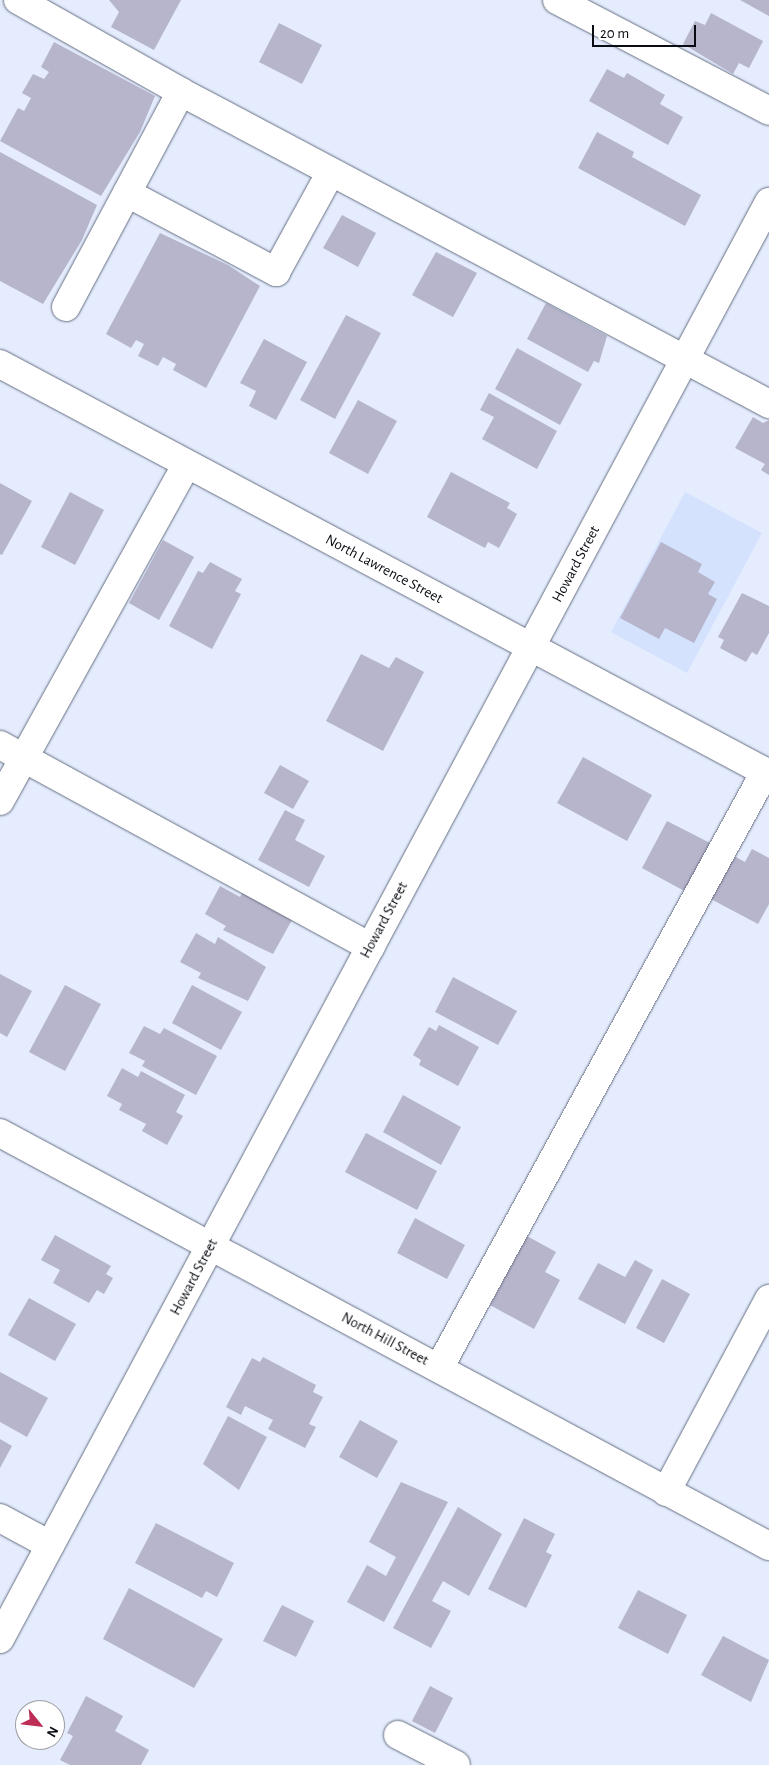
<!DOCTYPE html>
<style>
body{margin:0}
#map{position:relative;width:769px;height:1765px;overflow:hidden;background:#e4ecfd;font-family:"Alegreya Sans",sans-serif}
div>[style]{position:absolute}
.built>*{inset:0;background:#d4e2fe}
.building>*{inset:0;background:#b6b5cb}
.roads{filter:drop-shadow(0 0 1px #666f82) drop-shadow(0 0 1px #666f82)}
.minor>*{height:28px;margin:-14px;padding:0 14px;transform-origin:14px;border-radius:14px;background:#fff}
span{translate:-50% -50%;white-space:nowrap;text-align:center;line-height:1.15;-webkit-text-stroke:4.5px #fff;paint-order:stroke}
.street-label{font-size:15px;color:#090c13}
.north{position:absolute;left:15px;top:1700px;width:50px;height:50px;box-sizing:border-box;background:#fff;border:1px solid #9d9ea1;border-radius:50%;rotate:119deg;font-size:14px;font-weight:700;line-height:20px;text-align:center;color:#090c13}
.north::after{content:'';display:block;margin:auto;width:18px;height:22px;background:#bd2e57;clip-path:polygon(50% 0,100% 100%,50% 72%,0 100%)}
.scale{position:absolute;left:592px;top:25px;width:104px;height:22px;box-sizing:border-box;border:2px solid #090c13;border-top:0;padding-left:6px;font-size:15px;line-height:18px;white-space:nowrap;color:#090c13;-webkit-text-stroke:4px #fff;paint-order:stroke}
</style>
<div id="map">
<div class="built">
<i style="clip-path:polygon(685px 492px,762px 533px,687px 673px,611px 632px)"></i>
</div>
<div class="building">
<i style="clip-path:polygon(109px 0,181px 0,154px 50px,111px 27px,119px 12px)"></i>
<i style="clip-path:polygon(740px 0,769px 0,769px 16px)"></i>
<i style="clip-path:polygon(711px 13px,763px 41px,749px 68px,739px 63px,733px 74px,683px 44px,695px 21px,705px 25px)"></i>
<i style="clip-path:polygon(279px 23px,322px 45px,302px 84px,259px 62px)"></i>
<i style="clip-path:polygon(54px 42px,155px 96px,140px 132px,101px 196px,0 141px,18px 108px,24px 111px,31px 98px,22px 93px,33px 74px,44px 79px,49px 72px,41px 67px)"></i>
<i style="clip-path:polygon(607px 69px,624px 78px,627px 73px,665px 95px,660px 104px,683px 117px,668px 145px,589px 101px)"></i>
<i style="clip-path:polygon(597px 132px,634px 152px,632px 157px,701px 195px,685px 226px,578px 168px)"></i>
<i style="clip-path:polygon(0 152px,97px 205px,82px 240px,43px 304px,0 281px)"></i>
<i style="clip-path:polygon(342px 215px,376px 233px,358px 267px,323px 248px)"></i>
<i style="clip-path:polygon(160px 233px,228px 265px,260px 286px,206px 388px,173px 370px,176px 364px,163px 357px,158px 366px,138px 356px,144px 344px,136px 340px,131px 348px,106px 334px)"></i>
<i style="clip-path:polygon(436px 252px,477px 273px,453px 317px,412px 295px)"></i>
<i style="clip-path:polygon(546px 303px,607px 336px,599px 363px,594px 361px,588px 372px,527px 339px)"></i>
<i style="clip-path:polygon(346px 315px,381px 333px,335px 419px,300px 400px)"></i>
<i style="clip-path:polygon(264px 339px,307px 362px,276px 420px,249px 406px,256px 391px,240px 383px)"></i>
<i style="clip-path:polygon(517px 348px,582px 384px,560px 425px,495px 389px)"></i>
<i style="clip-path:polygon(489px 393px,557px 431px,537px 469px,482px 439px,494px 417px,480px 410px)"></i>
<i style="clip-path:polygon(358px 400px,397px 421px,368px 474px,329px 453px)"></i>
<i style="clip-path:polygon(753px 417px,763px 423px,769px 420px,769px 475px,761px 470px,765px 464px,735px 448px)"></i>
<i style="clip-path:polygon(451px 472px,510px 503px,507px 508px,517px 514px,499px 548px,488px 542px,485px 548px,427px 517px)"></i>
<i style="clip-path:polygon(0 483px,32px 501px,2px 555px,0 554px)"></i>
<i style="clip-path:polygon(70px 492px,104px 510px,75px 565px,41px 547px)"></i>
<i style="clip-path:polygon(163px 540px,194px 557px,159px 620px,129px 603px)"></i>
<i style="clip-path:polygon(661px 542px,702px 564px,698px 572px,715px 582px,708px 594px,717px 599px,694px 643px,665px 628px,659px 639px,620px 618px)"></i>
<i style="clip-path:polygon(210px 562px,242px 579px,235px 591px,241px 594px,212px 649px,169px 626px,198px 571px,203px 573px)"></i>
<i style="clip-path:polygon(742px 593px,769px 606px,769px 633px,757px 655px,752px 652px,746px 662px,720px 648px,724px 640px,718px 637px)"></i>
<i style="clip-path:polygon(361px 654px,389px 668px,396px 657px,424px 672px,383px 751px,326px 721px)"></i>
<i style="clip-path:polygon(583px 757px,652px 795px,627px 841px,557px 803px)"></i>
<i style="clip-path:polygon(280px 765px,309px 781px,293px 809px,264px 793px)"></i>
<i style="clip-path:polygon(285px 810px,305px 820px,295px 840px,325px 856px,309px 887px,258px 860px)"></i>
<i style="clip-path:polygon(667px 821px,714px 845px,688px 893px,642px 868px)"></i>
<i style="clip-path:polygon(752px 849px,769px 858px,769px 904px,758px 924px,707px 897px,730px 854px,745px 862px)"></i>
<i style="clip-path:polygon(220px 886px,240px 897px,244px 890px,292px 920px,273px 954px,223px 930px,226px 926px,205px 914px)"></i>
<i style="clip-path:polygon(196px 933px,215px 944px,218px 937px,266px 967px,248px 1001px,198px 978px,201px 973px,180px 962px)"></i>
<i style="clip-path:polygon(0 974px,32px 991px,7px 1037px,0 1033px)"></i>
<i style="clip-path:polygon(453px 977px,517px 1011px,498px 1045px,435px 1012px)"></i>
<i style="clip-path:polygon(65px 985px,101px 1004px,65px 1071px,29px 1052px)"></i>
<i style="clip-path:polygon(192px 985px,242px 1012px,221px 1050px,172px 1023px)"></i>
<i style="clip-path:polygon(439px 1025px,479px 1047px,458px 1086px,419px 1065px,421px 1060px,413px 1055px,429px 1027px,436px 1031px)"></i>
<i style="clip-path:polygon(144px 1026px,160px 1034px,164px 1028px,217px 1056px,196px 1095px,142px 1066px,145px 1061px,129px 1053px)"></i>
<i style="clip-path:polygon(122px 1068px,138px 1077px,141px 1071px,185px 1095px,176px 1112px,183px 1116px,167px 1145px,142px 1131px,146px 1124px,119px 1110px,122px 1104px,107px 1096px)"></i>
<i style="clip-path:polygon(403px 1095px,461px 1127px,441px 1165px,383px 1132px)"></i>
<i style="clip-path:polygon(366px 1133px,437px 1171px,417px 1210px,345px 1172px)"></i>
<i style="clip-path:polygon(415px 1218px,465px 1245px,447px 1279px,397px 1253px)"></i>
<i style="clip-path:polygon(55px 1235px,111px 1266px,106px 1274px,113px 1278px,104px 1294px,97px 1290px,89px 1303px,53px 1283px,60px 1270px,41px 1260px)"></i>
<i style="clip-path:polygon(527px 1236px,556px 1252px,545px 1272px,560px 1280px,534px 1329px,490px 1305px)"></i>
<i style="clip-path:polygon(635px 1260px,653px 1270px,625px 1324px,578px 1299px,598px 1263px,625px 1277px)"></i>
<i style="clip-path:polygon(662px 1279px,690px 1294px,664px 1343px,636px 1328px)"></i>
<i style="clip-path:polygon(29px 1298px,76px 1324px,55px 1361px,8px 1335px)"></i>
<i style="clip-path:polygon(263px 1357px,316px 1385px,313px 1392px,323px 1397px,309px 1424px,316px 1427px,305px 1448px,268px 1429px,273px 1420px,245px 1406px,241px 1415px,226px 1407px,252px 1358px,260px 1362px)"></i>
<i style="clip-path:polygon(0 1372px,48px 1398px,27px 1437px,0 1422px)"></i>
<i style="clip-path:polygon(228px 1416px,267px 1437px,239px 1490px,203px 1464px)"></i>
<i style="clip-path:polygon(360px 1420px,398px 1441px,377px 1478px,339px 1457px)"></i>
<i style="clip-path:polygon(0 1439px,12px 1446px,0 1468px)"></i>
<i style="clip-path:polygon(401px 1482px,448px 1502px,384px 1622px,347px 1602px,367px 1565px,386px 1576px,396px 1557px,369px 1542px)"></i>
<i style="clip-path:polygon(458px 1507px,502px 1534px,469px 1596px,443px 1581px,432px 1601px,451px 1611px,431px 1648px,393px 1628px)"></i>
<i style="clip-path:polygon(524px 1518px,555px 1534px,546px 1552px,552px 1555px,526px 1608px,488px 1589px)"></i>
<i style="clip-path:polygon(156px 1523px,234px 1563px,217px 1597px,206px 1591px,202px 1598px,135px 1563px)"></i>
<i style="clip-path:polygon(129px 1588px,223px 1639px,194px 1688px,103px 1639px)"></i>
<i style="clip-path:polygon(638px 1590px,687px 1615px,668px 1654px,618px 1628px)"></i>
<i style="clip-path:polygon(282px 1605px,314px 1621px,296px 1657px,263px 1641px)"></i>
<i style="clip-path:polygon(723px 1636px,769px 1660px,751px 1702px,701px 1675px)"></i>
<i style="clip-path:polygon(430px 1686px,453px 1698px,435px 1733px,412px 1721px)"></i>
<i style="clip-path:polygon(86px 1696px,123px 1716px,115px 1731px,149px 1750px,141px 1765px,70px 1765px,60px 1760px,73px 1736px,67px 1733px)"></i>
</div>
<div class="roads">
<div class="minor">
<i style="left:18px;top:0;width:187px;rotate:29.4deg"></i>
<i style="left:181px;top:92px;width:666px;rotate:27.95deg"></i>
<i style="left:557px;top:0;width:239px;rotate:27.6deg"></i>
<i style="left:127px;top:193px;width:169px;rotate:27.9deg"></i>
<i style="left:276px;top:272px;width:114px;rotate:-61.2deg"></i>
<i style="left:66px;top:307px;width:244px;rotate:-61.9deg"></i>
<i style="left:0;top:364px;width:871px;rotate:28.06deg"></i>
<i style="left:0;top:745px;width:422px;rotate:28.6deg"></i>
<i style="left:0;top:801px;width:385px;rotate:-61deg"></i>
<i style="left:0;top:1133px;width:873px;rotate:28.24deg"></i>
<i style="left:439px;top:1368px;width:679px;rotate:-61.32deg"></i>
<i style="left:666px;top:1492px;width:219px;rotate:-61.9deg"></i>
<i style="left:0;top:1518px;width:57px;rotate:28.4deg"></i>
<i style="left:0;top:1639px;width:1630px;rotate:-61.85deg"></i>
<i style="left:398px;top:1735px;width:65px;rotate:27.3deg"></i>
</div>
</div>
<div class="street-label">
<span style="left:576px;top:564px;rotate:-62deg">Howard Street</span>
<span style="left:384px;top:569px;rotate:28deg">North Lawrence Street</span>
<span style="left:384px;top:920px;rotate:-62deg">Howard Street</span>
<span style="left:194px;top:1277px;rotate:-62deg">Howard Street</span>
<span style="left:385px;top:1339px;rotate:28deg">North Hill Street</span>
</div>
<div class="north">N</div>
<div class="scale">20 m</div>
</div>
